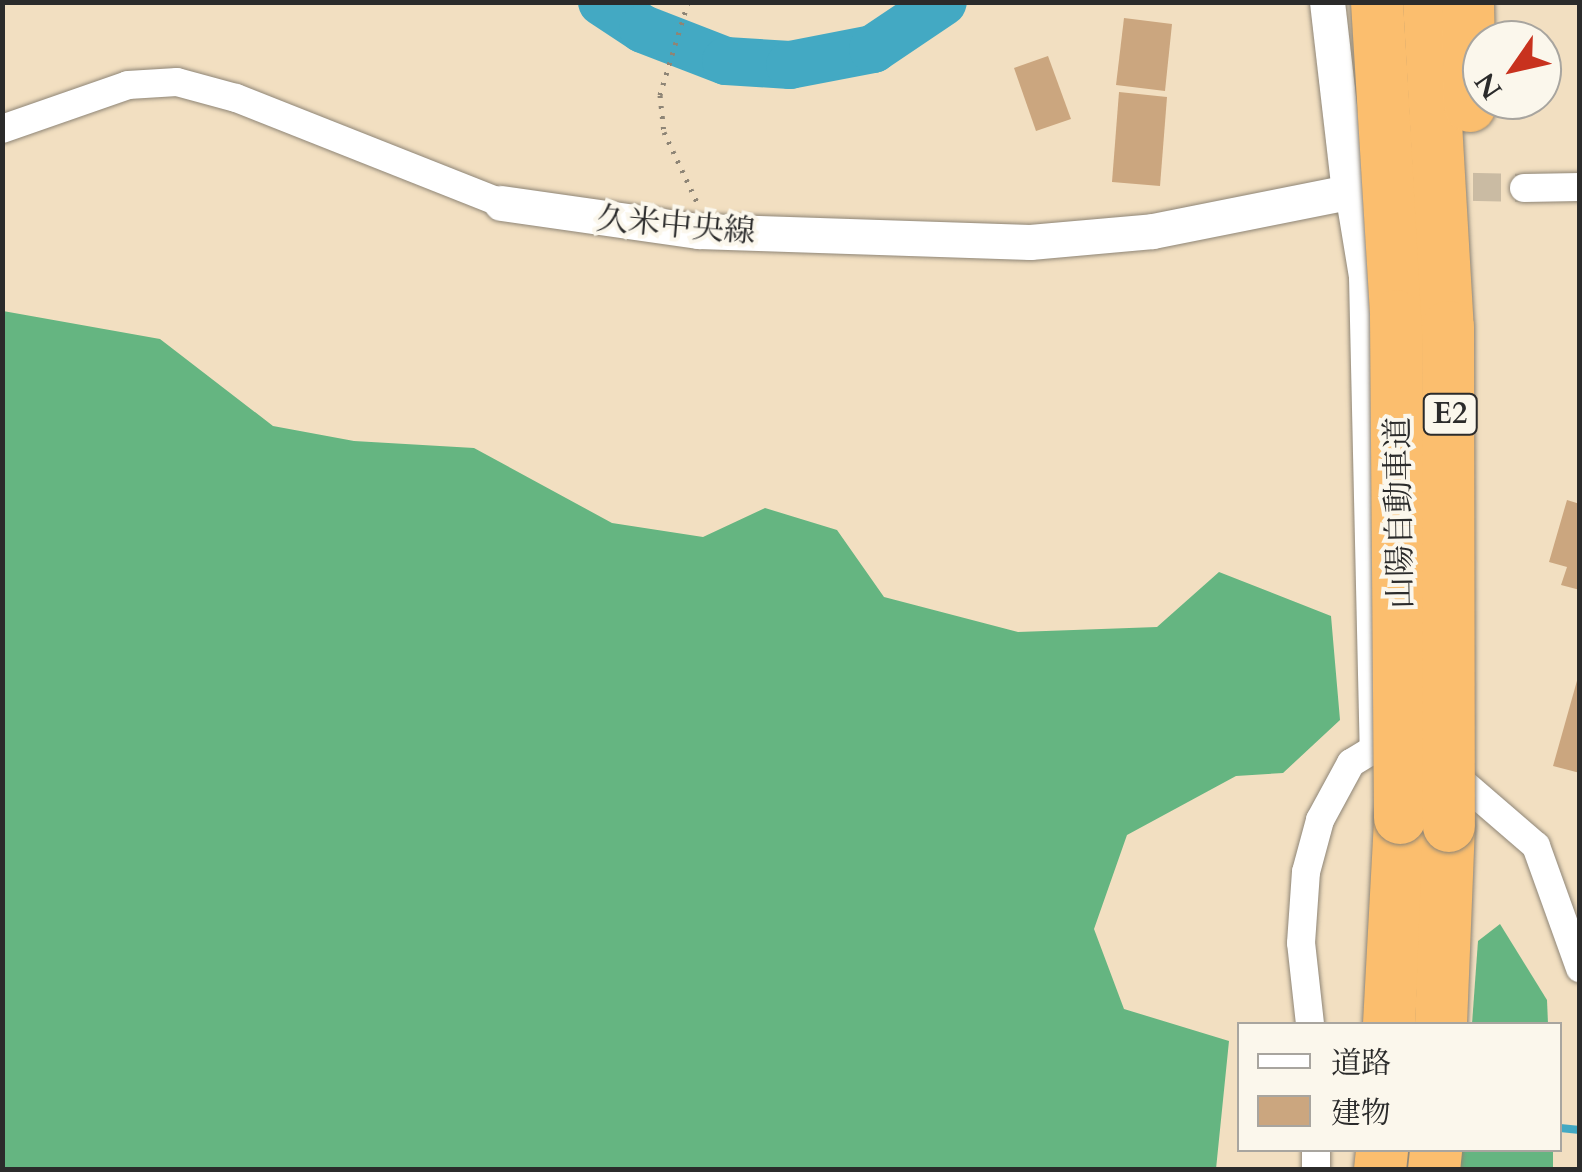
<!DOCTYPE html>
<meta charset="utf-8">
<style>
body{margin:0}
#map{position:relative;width:1582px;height:1172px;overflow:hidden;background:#f2dfc1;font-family:Cardo,"Noto Serif JP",serif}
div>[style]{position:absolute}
.forest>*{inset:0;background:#65b581}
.stream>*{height:8px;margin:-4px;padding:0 4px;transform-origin:4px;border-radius:4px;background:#43a9c3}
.river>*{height:48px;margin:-24px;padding:0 24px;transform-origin:24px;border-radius:24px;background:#43a9c3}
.building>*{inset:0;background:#cba67f}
.minor-tunnel>*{height:28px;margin-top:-14px;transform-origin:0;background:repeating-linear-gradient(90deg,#cabba3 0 28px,transparent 0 42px)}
.path>*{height:5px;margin-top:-2.5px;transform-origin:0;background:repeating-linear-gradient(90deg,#8e8576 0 2.5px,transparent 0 10.5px)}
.roads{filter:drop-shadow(0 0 2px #8e8576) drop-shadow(0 0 2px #8e8576)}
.minor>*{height:28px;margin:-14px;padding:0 14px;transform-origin:14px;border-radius:14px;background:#fff}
.tertiary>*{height:35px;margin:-17.5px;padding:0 17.5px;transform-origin:17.5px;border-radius:17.5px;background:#fff}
.motorway>*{height:52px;margin:-26px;padding:0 26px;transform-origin:26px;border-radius:26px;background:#fbbe6e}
.bridges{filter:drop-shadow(0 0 2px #8e8576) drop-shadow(0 0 2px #8e8576)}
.motorway-bridge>*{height:52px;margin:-26px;padding:0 26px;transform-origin:26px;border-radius:26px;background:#fbbe6e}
span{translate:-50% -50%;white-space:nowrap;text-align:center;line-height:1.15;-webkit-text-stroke:8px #fbf7ec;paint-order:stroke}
.shield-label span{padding:2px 8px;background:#fbf7ec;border:2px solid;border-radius:8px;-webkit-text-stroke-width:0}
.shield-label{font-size:30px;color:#2b2b2b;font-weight:700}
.street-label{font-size:32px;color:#2b2b2b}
.frame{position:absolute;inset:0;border:5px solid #2b2b2b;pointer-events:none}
.legend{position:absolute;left:1237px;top:1022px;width:325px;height:130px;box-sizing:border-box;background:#fbf7ec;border:2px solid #a8a59f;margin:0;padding:12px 18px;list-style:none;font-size:30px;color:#2b2b2b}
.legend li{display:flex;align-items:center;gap:20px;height:50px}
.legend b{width:50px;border:2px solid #a8a59f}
.north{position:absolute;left:1462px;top:20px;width:100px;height:100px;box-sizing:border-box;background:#fbf7ec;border:2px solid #a8a59f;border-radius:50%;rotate:236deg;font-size:28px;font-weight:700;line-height:40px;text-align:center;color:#2b2b2b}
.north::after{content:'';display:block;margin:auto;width:35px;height:45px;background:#c8321e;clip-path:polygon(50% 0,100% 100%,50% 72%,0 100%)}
</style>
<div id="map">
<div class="forest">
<i style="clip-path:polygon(3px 311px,160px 339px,273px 426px,354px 441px,474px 448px,612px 523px,703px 537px,765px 508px,837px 530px,884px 597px,1018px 632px,1157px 627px,1219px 572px,1331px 616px,1340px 720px,1283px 773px,1236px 776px,1127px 835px,1094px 929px,1124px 1009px,1229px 1041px,1216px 1169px,3px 1169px)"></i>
<i style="clip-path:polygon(1500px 924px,1547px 1000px,1548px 1024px,1472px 1024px,1478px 941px)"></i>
<i style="clip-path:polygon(1462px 1150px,1553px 1150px,1553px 1169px,1460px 1170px)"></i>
</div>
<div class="stream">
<i style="left:1560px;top:1128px;width:20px;rotate:6deg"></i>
</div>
<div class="river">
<i style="left:602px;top:2px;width:49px;rotate:33.4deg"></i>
<i style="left:643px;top:29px;width:89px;rotate:21.1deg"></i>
<i style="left:726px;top:61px;width:64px;rotate:3.6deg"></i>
<i style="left:790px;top:65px;width:85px;rotate:-10.9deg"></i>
<i style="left:873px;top:49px;width:84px;rotate:-33.9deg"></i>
</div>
<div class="building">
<i style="clip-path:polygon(1124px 18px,1172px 24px,1165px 91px,1116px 85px)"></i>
<i style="clip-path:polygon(1048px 56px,1071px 119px,1036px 131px,1014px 68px)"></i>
<i style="clip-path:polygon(1119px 92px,1167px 97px,1160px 186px,1112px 182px)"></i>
<i style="clip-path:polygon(1567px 500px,1580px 504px,1580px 590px,1561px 585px,1567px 567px,1549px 562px)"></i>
<i style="clip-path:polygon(1580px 670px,1580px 773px,1553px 766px)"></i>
</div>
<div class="minor-tunnel">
<i style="left:1431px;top:186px;width:93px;rotate:1.2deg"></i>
</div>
<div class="path">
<i style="left:688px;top:2px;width:97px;rotate:106.8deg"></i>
<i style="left:660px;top:95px;width:37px;rotate:84deg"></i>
<i style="left:664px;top:132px;width:77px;rotate:64.8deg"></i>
</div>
<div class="roads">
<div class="minor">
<i style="left:2px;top:129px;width:133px;rotate:-19.2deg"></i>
<i style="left:128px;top:85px;width:49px;rotate:-3.5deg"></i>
<i style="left:177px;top:82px;width:61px;rotate:15.2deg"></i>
<i style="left:236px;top:98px;width:285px;rotate:21.6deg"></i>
<i style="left:1368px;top:187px;width:20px;rotate:165deg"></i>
<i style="left:1349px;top:192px;width:86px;rotate:80.6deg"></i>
<i style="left:1363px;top:277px;width:472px;rotate:88.7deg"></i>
<i style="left:1524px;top:188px;width:56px;rotate:-1deg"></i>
<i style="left:1448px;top:770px;width:116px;rotate:40.8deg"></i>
<i style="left:1536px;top:846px;width:130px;rotate:70.2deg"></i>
<i style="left:1310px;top:1024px;width:81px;rotate:-96.3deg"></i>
<i style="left:1301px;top:943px;width:71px;rotate:-86deg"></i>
<i style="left:1306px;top:872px;width:54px;rotate:-74.9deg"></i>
<i style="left:1320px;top:820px;width:65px;rotate:-61.5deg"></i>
<i style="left:1351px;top:763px;width:27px;rotate:-31deg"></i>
<i style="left:1374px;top:749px;width:35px;rotate:7deg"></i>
<i style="left:1316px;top:1170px;width:20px;rotate:-90deg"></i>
</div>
<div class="tertiary">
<i style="left:501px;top:203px;width:199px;rotate:8.1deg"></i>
<i style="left:698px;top:231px;width:332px;rotate:1.9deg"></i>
<i style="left:1030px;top:242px;width:123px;rotate:-5.1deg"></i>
<i style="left:1153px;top:231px;width:200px;rotate:-11.3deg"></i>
<i style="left:1349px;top:192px;width:191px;rotate:-96.6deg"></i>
</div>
<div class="motorway">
<i style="left:1389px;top:1024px;width:206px;rotate:-86.9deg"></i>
<i style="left:1441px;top:1024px;width:198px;rotate:-87.7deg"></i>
<i style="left:1380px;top:1170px;width:20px;rotate:-84deg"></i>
<i style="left:1434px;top:1170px;width:20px;rotate:-84deg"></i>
</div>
</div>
<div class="bridges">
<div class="motorway-bridge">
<i style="left:1377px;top:2px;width:315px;rotate:86.5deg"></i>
<i style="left:1396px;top:316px;width:502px;rotate:89.54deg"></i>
<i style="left:1429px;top:2px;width:326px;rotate:86.7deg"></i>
<i style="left:1448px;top:327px;width:499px;rotate:89.9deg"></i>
<i style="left:1468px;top:2px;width:104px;rotate:88.9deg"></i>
</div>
</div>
<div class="shield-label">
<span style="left:1450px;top:414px">E2</span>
</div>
<div class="street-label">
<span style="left:676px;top:226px;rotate:5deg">久米中央線</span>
<span style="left:1400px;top:513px;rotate:-91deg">山陽自動車道</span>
</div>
<div class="frame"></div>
<ul class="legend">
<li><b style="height:12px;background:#fff"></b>道路</li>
<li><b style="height:28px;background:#cba67f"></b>建物</li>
</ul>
<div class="north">N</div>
</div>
